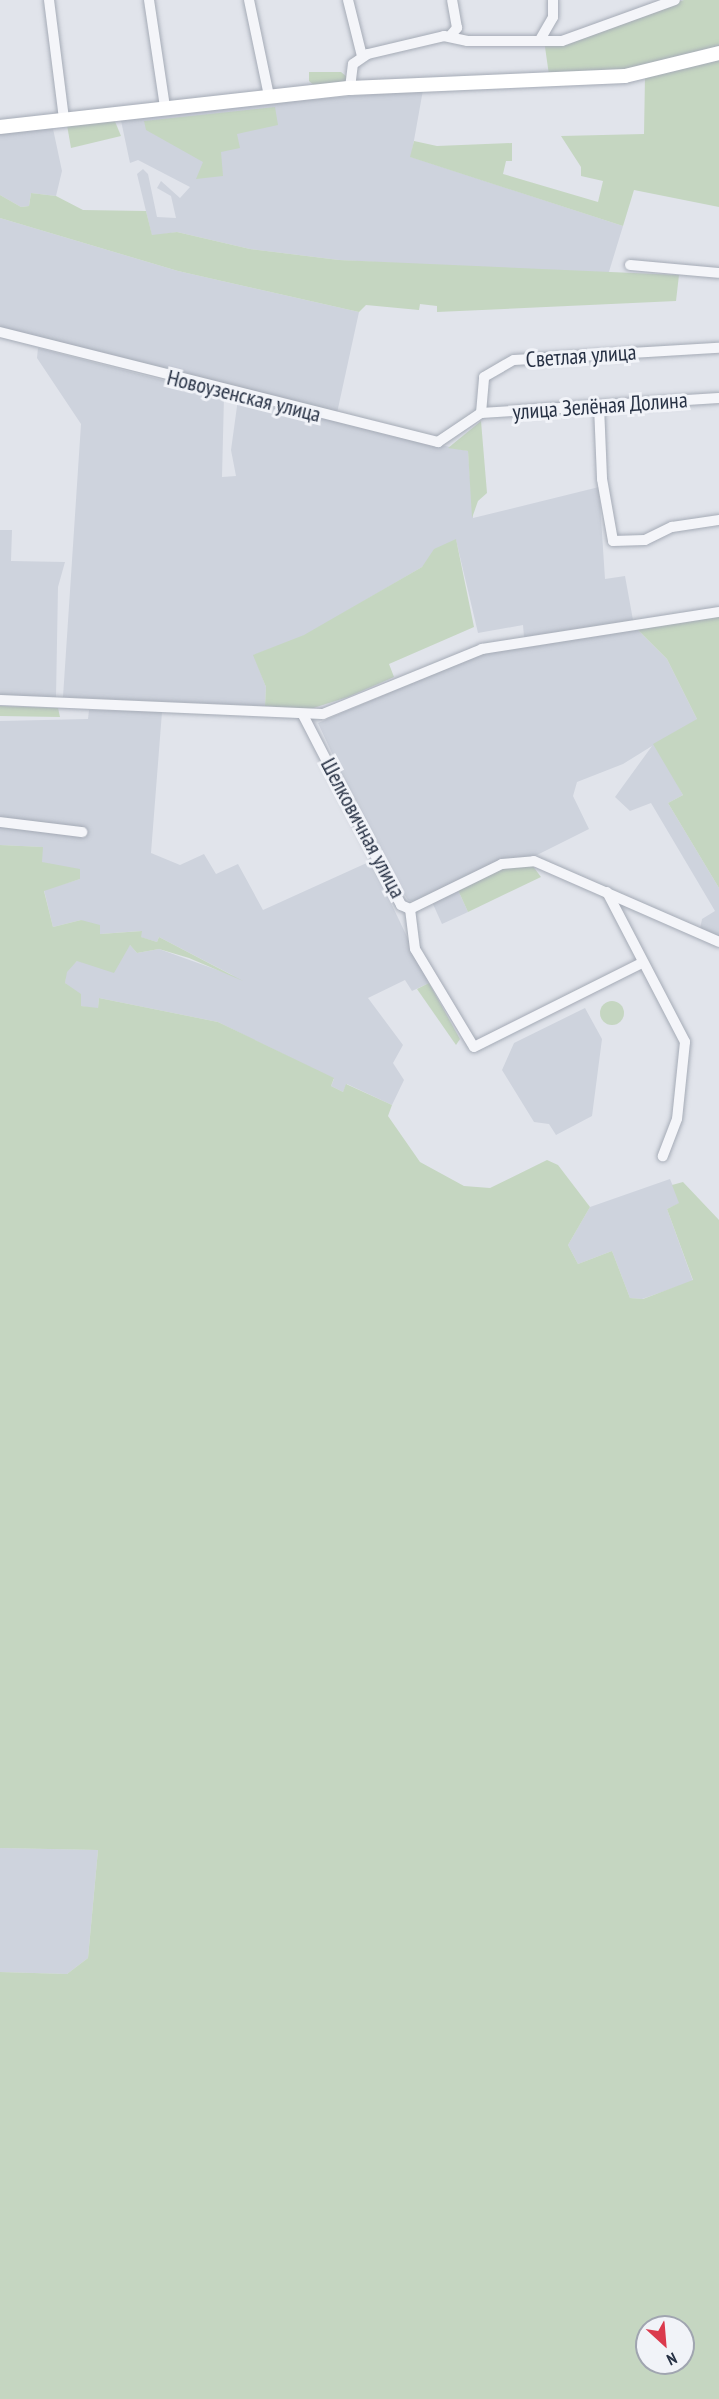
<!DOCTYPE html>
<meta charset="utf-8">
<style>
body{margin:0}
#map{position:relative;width:719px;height:2399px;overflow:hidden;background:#e1e4eb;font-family:"PT Sans Narrow",sans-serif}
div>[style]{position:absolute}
.built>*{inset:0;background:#ced3dd}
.green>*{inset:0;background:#c5d6c1}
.round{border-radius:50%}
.roads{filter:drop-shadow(0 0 2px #a5abb6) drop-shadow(0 0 2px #a5abb6)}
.minor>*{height:10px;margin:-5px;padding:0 5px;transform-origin:5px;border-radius:5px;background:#f4f5f9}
.major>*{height:14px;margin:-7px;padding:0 7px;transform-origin:7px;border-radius:7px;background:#fff}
span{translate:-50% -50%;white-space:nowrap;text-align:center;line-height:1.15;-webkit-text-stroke:6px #f1f3f8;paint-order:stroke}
.street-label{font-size:22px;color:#273144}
.north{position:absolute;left:635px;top:2315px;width:60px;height:60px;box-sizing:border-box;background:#f1f3f8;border:2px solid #a0a5b0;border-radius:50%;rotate:154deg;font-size:16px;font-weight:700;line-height:24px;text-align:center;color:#273144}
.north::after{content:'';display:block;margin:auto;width:21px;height:27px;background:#db3a4d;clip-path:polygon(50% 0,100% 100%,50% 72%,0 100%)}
</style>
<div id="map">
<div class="built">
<i style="clip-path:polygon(423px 90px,411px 157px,623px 226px,608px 275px,339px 260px,250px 249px,177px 232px,152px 236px,137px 174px,143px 169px,148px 174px,157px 217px,176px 218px,171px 196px,157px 188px,161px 181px,180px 198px,190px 187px,138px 160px,130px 163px,120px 116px)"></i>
<i style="clip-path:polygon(52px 124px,62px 171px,56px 196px,31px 193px,29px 206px,21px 207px,0 195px,0 133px)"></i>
<i style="clip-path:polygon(0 218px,178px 271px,359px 312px,337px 413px,0 327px)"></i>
<i style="clip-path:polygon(38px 348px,224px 396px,222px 477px,236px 476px,231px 450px,238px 399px,468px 451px,473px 518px,599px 487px,605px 579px,625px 576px,633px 620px,524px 637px,523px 625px,478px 633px,456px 540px,422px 567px,304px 636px,254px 655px,266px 687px,265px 706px,63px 697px,81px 424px,37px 358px)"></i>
<i style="clip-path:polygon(0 530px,12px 530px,11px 561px,65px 562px,58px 587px,56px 697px,0 696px)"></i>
<i style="clip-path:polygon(637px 629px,667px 659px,697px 719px,677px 784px,683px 795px,668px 803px,719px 888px,719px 939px,700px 929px,702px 919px,715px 911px,651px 803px,630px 811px,615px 797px,652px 746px,623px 764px,577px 782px,573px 796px,589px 829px,533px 857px,415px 902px,408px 900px,382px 861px,318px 723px,483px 653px)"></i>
<i style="clip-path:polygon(89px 710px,162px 712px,151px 853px,180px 865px,204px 854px,216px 874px,238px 864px,263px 910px,371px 861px,429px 983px,412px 991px,405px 980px,368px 998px,403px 1045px,393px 1063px,404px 1080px,392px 1105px,347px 1084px,343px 1092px,331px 1086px,334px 1079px,218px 1022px,99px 998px,98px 1009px,80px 1006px,65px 983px,66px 971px,77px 961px,130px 945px,137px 953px,159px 949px,234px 976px,159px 937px,157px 942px,140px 937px,141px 931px,100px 934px,81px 920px,53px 927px,44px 890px,80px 879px,41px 862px,42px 847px,0 845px,0 721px,88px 719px)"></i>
<i style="clip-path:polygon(458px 890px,468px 912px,442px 924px,432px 902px)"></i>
<i style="clip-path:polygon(585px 1008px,602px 1039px,592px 1116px,556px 1135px,549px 1124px,534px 1122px,502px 1070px,514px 1043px)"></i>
<i style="clip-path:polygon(670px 1179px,680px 1203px,667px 1209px,693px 1281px,642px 1299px,630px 1298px,612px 1251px,578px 1264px,568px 1245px,590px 1207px)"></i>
<i style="clip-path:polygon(0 1848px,98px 1850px,88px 1958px,67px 1974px,0 1972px)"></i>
</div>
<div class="green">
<i style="clip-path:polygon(684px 0,719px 0,719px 48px,625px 71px,549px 75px,544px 40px,553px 43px)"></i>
<i style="clip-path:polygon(719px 57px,719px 207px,634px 190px,623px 226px,410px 157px,414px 141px,437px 146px,512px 143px,512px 161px,506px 161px,503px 174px,598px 202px,603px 181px,581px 176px,581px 167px,561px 136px,644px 134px,645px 76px)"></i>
<i style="clip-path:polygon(341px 72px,347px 77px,344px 84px,315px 86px,309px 81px,309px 72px)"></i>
<i style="clip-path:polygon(275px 107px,278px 125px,237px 134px,240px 148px,221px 152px,223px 176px,196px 179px,203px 162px,146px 130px,144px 121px)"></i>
<i style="clip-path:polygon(114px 119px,121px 136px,71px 148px,67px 125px)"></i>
<i style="clip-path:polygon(31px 193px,56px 196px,83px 210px,146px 211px,152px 235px,177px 232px,250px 249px,339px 260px,679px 275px,676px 301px,437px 312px,437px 306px,420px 304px,419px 310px,366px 305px,359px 312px,178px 271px,0 218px,0 195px,21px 207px,29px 206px)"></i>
<i style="clip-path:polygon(481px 421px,487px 493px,478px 501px,472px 518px,468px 451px,448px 448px)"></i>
<i style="clip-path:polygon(456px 539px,474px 627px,389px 664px,394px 677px,348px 697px,307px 710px,265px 706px,266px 687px,253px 655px,304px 635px,422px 567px,434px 549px)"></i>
<i style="clip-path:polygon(719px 616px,719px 888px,668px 803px,683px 795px,653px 744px,697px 719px,667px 659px,637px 629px)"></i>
<i style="clip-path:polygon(0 706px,58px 708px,60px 717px,0 716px)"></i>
<i style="clip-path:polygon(evenodd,0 845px,43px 847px,42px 862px,80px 869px,80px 879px,44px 891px,53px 927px,81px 920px,100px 925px,100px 934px,142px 931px,141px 937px,157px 942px,159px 937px,243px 981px,189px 958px,159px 949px,137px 953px,130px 945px,114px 973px,77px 961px,67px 972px,65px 983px,81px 994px,81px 1006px,98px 1008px,99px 998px,218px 1022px,334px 1078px,331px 1086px,343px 1092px,346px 1084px,392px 1105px,388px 1116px,420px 1162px,464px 1186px,490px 1188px,547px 1160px,558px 1165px,590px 1207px,568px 1245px,578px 1264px,612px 1251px,630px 1298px,643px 1299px,693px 1280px,667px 1209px,679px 1203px,672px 1185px,683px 1182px,719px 1220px,719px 2399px,0 2399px,0 1972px,67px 1974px,88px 1958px,98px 1850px,0 1848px,0 845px,647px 2327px,683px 2327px,683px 2363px,647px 2363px,647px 2327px)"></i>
<i style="clip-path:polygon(532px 865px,541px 877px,468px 912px,458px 890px,506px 867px)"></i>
<i style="clip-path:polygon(429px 983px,460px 1039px,456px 1045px,417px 989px)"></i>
<i class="round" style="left:600px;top:1001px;width:24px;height:24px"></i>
</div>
<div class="roads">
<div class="minor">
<i style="left:49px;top:0;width:119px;rotate:82.8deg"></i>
<i style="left:149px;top:0;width:108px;rotate:81.5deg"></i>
<i style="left:249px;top:0;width:98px;rotate:78.2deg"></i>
<i style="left:348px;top:0;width:58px;rotate:76deg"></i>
<i style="left:450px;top:36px;width:11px;rotate:-49deg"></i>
<i style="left:457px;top:28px;width:28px;rotate:-100deg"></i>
<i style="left:541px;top:38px;width:24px;rotate:-60deg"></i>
<i style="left:553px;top:17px;width:17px;rotate:-90deg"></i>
<i style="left:350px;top:88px;width:24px;rotate:-83deg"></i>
<i style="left:353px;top:64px;width:18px;rotate:-34deg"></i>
<i style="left:368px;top:54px;width:78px;rotate:-13.3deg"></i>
<i style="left:444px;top:36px;width:24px;rotate:12deg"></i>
<i style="left:467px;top:41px;width:95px"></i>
<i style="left:562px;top:41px;width:120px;rotate:-19.9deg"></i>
<i style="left:630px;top:265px;width:89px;rotate:5.1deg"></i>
<i style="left:0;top:332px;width:452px;rotate:14.1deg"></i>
<i style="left:438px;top:442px;width:52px;rotate:-34deg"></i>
<i style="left:599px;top:406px;width:73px;rotate:87.6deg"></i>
<i style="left:602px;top:479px;width:63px;rotate:79.9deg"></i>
<i style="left:613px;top:541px;width:32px;rotate:-2deg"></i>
<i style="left:645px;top:540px;width:30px;rotate:-26deg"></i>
<i style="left:672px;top:527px;width:48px;rotate:-8.5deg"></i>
<i style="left:481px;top:413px;width:36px;rotate:-85deg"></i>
<i style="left:484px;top:377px;width:34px;rotate:-30deg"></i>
<i style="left:514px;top:360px;width:205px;rotate:-3.4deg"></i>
<i style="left:481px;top:413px;width:238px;rotate:-3.6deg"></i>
<i style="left:0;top:700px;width:323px;rotate:2.5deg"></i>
<i style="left:323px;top:714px;width:172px;rotate:-22.2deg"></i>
<i style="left:482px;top:649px;width:240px;rotate:-8.9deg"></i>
<i style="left:303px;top:715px;width:214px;rotate:62.7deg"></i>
<i style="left:401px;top:905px;width:10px;rotate:24deg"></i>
<i style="left:410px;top:909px;width:102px;rotate:-26.1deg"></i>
<i style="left:502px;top:864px;width:32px;rotate:-5deg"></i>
<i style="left:534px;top:861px;width:202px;rotate:23.6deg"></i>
<i style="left:0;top:822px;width:83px;rotate:7deg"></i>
<i style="left:607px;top:892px;width:169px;rotate:62.5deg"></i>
<i style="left:685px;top:1042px;width:77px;rotate:95.9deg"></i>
<i style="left:677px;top:1119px;width:40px;rotate:111deg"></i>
<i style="left:410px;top:909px;width:40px;rotate:82.9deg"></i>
<i style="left:415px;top:949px;width:114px;rotate:59deg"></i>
<i style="left:474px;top:1047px;width:186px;rotate:-26.6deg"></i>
</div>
<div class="major">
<i style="left:0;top:127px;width:352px;rotate:-6.4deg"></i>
<i style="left:350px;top:88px;width:275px;rotate:-2.5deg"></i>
<i style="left:625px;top:76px;width:97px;rotate:-13.7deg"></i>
</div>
</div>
<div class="street-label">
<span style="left:581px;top:356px;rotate:-4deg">Светлая улица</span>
<span style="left:244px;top:396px;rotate:14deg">Новоузенская улица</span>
<span style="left:600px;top:406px;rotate:-4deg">улица Зелёная Долина</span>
<span style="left:363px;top:828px;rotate:62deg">Шелковичная улица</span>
</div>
<div class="north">N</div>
</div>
